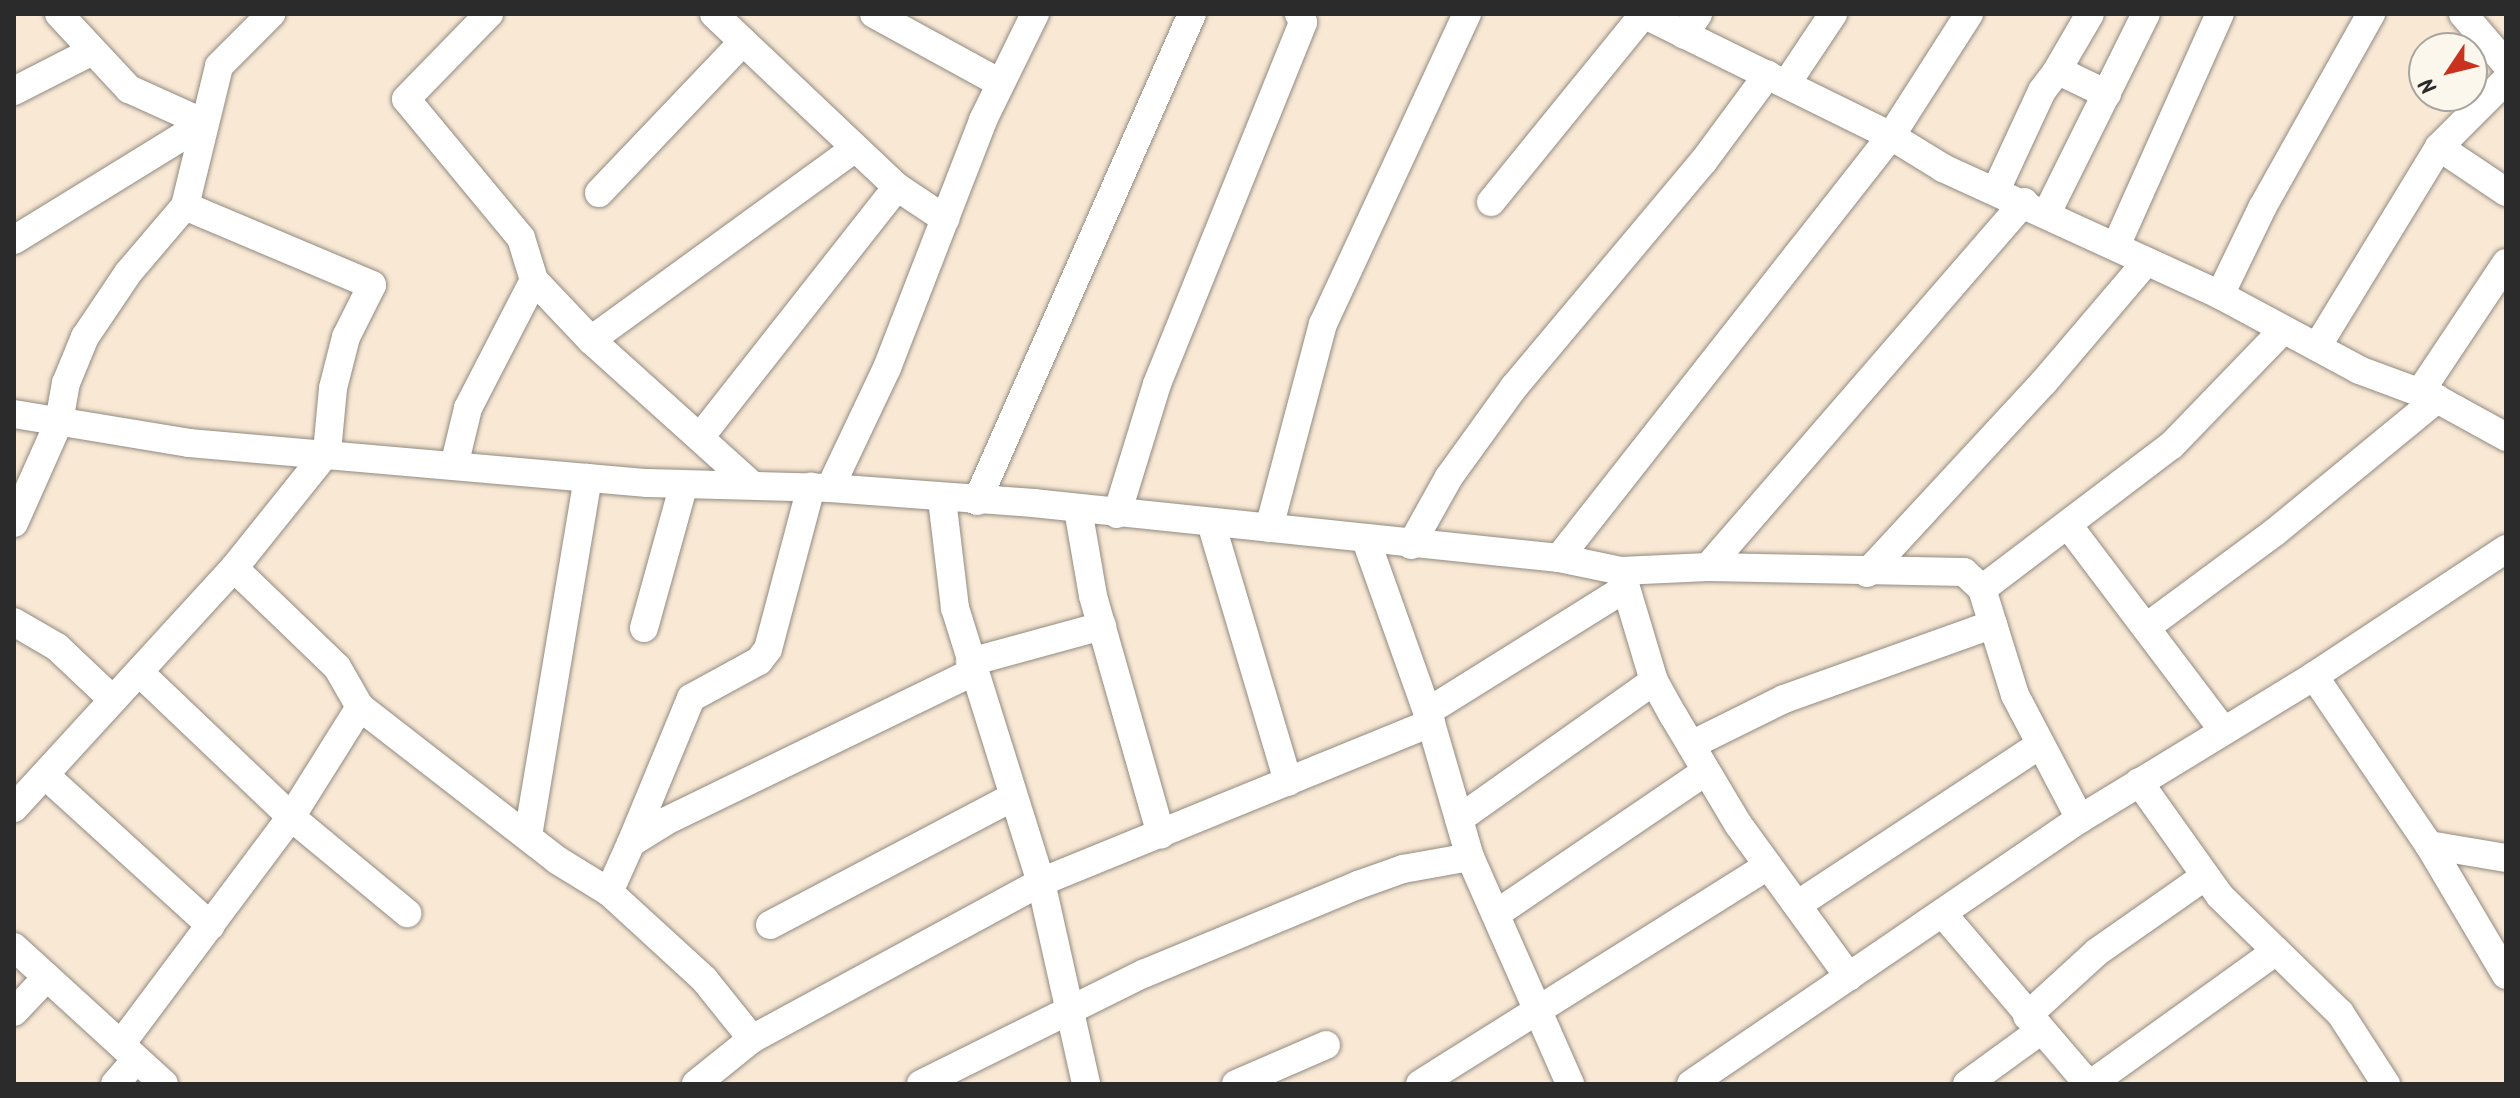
<!DOCTYPE html>
<style>
body{margin:0}
#map{position:relative;width:2520px;height:1098px;overflow:hidden;background:#f8e8d4;font-family:Kalam,sans-serif}
div>[style]{position:absolute}
.roads{filter:drop-shadow(0 0 2px #928a80) drop-shadow(0 0 2px #928a80)}
.minor>*{height:28px;margin:-14px;padding:0 14px;transform-origin:14px;border-radius:14px;background:#fff}
span{translate:-50% -50%;white-space:nowrap;text-align:center;line-height:1.15;-webkit-text-stroke:7px #fbf7ec;paint-order:stroke}
.frame{position:absolute;inset:0;border:16px solid #2b2b2b;pointer-events:none}
.north{position:absolute;left:2408px;top:32px;width:80px;height:80px;box-sizing:border-box;background:#fbf7ec;border:2px solid #a8a59f;border-radius:50%;rotate:235deg;font-size:22px;font-weight:700;line-height:32px;text-align:center;color:#2b2b2b}
.north::after{content:'';display:block;margin:auto;width:28px;height:36px;background:#c8321e;clip-path:polygon(50% 0,100% 100%,50% 72%,0 100%)}
</style>
<div id="map">
<div class="roads">
<div class="minor">
<i style="left:59px;top:14px;width:103px;rotate:47deg"></i>
<i style="left:129px;top:89px;width:82px;rotate:24.4deg"></i>
<i style="left:714px;top:14px;width:252px;rotate:43.4deg"></i>
<i style="left:897px;top:187px;width:58px;rotate:33.7deg"></i>
<i style="left:874px;top:14px;width:144px;rotate:28.7deg"></i>
<i style="left:1643px;top:14px;width:276px;rotate:26.2deg"></i>
<i style="left:1891px;top:136px;width:61px;rotate:31.6deg"></i>
<i style="left:1943px;top:168px;width:305px;rotate:24.6deg"></i>
<i style="left:2220px;top:295px;width:158px;rotate:28.3deg"></i>
<i style="left:2359px;top:370px;width:83px;rotate:20.4deg"></i>
<i style="left:2437px;top:399px;width:79px;rotate:28.8deg"></i>
<i style="left:2463px;top:14px;width:66px;rotate:49.3deg"></i>
<i style="left:1684px;top:35px;width:25px;rotate:-56deg"></i>
<i style="left:2055px;top:74px;width:69px;rotate:-59.7deg"></i>
<i style="left:1787px;top:83px;width:83px;rotate:-56.3deg"></i>
<i style="left:14px;top:91px;width:88px;rotate:-27.1deg"></i>
<i style="left:2439px;top:147px;width:81px;rotate:33.9deg"></i>
<i style="left:1996px;top:190px;width:109px;rotate:-65.1deg"></i>
<i style="left:2042px;top:91px;width:21px;rotate:-53deg"></i>
<i style="left:2055px;top:74px;width:6px;rotate:-18deg"></i>
<i style="left:2061px;top:72px;width:51px;rotate:25.6deg"></i>
<i style="left:599px;top:193px;width:209px;rotate:-46.4deg"></i>
<i style="left:1491px;top:202px;width:242px;rotate:-50.9deg"></i>
<i style="left:2047px;top:213px;width:222px;rotate:-63.6deg"></i>
<i style="left:14px;top:240px;width:223px;rotate:-31.6deg"></i>
<i style="left:2116px;top:246px;width:254px;rotate:-65.9deg"></i>
<i style="left:534px;top:280px;width:83px;rotate:46.5deg"></i>
<i style="left:591px;top:340px;width:215px;rotate:42deg"></i>
<i style="left:2220px;top:295px;width:97px;rotate:-64.2deg"></i>
<i style="left:2262px;top:208px;width:223px;rotate:-60.7deg"></i>
<i style="left:591px;top:340px;width:325px;rotate:-36deg"></i>
<i style="left:2317px;top:347px;width:234px;rotate:-58.6deg"></i>
<i style="left:2439px;top:147px;width:95px;rotate:-45deg"></i>
<i style="left:2420px;top:392px;width:155px;rotate:-56.3deg"></i>
<i style="left:14px;top:414px;width:177px;rotate:9.4deg"></i>
<i style="left:189px;top:443px;width:460px;rotate:5deg"></i>
<i style="left:647px;top:483px;width:183px;rotate:1.6deg"></i>
<i style="left:830px;top:488px;width:204px;rotate:4.2deg"></i>
<i style="left:1033px;top:503px;width:529px;rotate:5.97deg"></i>
<i style="left:1559px;top:558px;width:63px;rotate:11.8deg"></i>
<i style="left:1621px;top:571px;width:87px;rotate:-2.6deg"></i>
<i style="left:1708px;top:567px;width:256px;rotate:1.1deg"></i>
<i style="left:1964px;top:572px;width:25px;rotate:43deg"></i>
<i style="left:1982px;top:589px;width:111px;rotate:72.7deg"></i>
<i style="left:2015px;top:695px;width:140px;rotate:62.3deg"></i>
<i style="left:701px;top:436px;width:317px;rotate:-51.8deg"></i>
<i style="left:454px;top:466px;width:60px;rotate:-76.4deg"></i>
<i style="left:468px;top:408px;width:144px;rotate:-62.7deg"></i>
<i style="left:534px;top:280px;width:44px;rotate:-107.2deg"></i>
<i style="left:521px;top:238px;width:180px;rotate:-129.6deg"></i>
<i style="left:406px;top:99px;width:119px;rotate:-45.7deg"></i>
<i style="left:830px;top:488px;width:133px;rotate:-64.6deg"></i>
<i style="left:887px;top:368px;width:266px;rotate:-68.8deg"></i>
<i style="left:983px;top:120px;width:118px;rotate:-63.9deg"></i>
<i style="left:942px;top:499px;width:110px;rotate:83.2deg"></i>
<i style="left:955px;top:608px;width:287px;rotate:72.6deg"></i>
<i style="left:1041px;top:882px;width:207px;rotate:77.4deg"></i>
<i style="left:977px;top:501px;width:532px;rotate:-66.18deg"></i>
<i style="left:1078px;top:509px;width:88px;rotate:80.2deg"></i>
<i style="left:1093px;top:596px;width:248px;rotate:74.1deg"></i>
<i style="left:1117px;top:514px;width:136px;rotate:-72.9deg"></i>
<i style="left:1157px;top:384px;width:390px;rotate:-68deg"></i>
<i style="left:1303px;top:22px;width:9px;rotate:-117deg"></i>
<i style="left:14px;top:523px;width:111px;rotate:-66deg"></i>
<i style="left:59px;top:422px;width:40px;rotate:-80deg"></i>
<i style="left:66px;top:383px;width:50px;rotate:-67.6deg"></i>
<i style="left:85px;top:337px;width:77px;rotate:-56.1deg"></i>
<i style="left:128px;top:273px;width:88px;rotate:-49.6deg"></i>
<i style="left:185px;top:206px;width:144px;rotate:-76.3deg"></i>
<i style="left:219px;top:66px;width:74px;rotate:-45deg"></i>
<i style="left:1211px;top:523px;width:270px;rotate:73.4deg"></i>
<i style="left:2068px;top:525px;width:257px;rotate:52.9deg"></i>
<i style="left:1269px;top:528px;width:211px;rotate:-75.2deg"></i>
<i style="left:1323px;top:324px;width:342px;rotate:-65.1deg"></i>
<i style="left:1366px;top:540px;width:194px;rotate:70.4deg"></i>
<i style="left:1431px;top:723px;width:140px;rotate:73.8deg"></i>
<i style="left:1470px;top:857px;width:248px;rotate:66.2deg"></i>
<i style="left:1411px;top:545px;width:78px;rotate:-60.8deg"></i>
<i style="left:1449px;top:477px;width:111px;rotate:-54.2deg"></i>
<i style="left:1514px;top:387px;width:294px;rotate:-50deg"></i>
<i style="left:1703px;top:162px;width:109px;rotate:-53.5deg"></i>
<i style="left:1559px;top:558px;width:537px;rotate:-51.81deg"></i>
<i style="left:1891px;top:136px;width:145px;rotate:-57.4deg"></i>
<i style="left:1708px;top:567px;width:483px;rotate:-49.1deg"></i>
<i style="left:234px;top:568px;width:143px;rotate:43.9deg"></i>
<i style="left:337px;top:667px;width:46px;rotate:60.1deg"></i>
<i style="left:360px;top:707px;width:249px;rotate:37.8deg"></i>
<i style="left:557px;top:860px;width:61px;rotate:31.6deg"></i>
<i style="left:609px;top:892px;width:129px;rotate:42.5deg"></i>
<i style="left:704px;top:979px;width:77px;rotate:51.3deg"></i>
<i style="left:1621px;top:571px;width:115px;rotate:73.3deg"></i>
<i style="left:1654px;top:681px;width:39px;rotate:61deg"></i>
<i style="left:1673px;top:715px;width:127px;rotate:59.2deg"></i>
<i style="left:1738px;top:824px;width:189px;rotate:54deg"></i>
<i style="left:1867px;top:573px;width:260px;rotate:-47.2deg"></i>
<i style="left:2044px;top:382px;width:157px;rotate:-49.6deg"></i>
<i style="left:1982px;top:589px;width:238px;rotate:-37.2deg"></i>
<i style="left:2172px;top:445px;width:160px;rotate:-46deg"></i>
<i style="left:14px;top:622px;width:50px;rotate:30.2deg"></i>
<i style="left:57px;top:647px;width:77px;rotate:43.4deg"></i>
<i style="left:2148px;top:626px;width:158px;rotate:-36.5deg"></i>
<i style="left:2275px;top:532px;width:210px;rotate:-39.4deg"></i>
<i style="left:644px;top:628px;width:149px;rotate:-74.5deg"></i>
<i style="left:970px;top:662px;width:137px;rotate:-15.3deg"></i>
<i style="left:140px;top:673px;width:209px;rotate:43.6deg"></i>
<i style="left:291px;top:817px;width:151px;rotate:39.6deg"></i>
<i style="left:2314px;top:676px;width:204px;rotate:55.8deg"></i>
<i style="left:2429px;top:845px;width:151px;rotate:59.4deg"></i>
<i style="left:1427px;top:712px;width:232px;rotate:-32deg"></i>
<i style="left:1691px;top:745px;width:104px;rotate:-26.3deg"></i>
<i style="left:1784px;top:699px;width:222px;rotate:-19.7deg"></i>
<i style="left:45px;top:775px;width:224px;rotate:42.3deg"></i>
<i style="left:2139px;top:782px;width:140px;rotate:54.6deg"></i>
<i style="left:2220px;top:896px;width:168px;rotate:44.3deg"></i>
<i style="left:2340px;top:1013px;width:85px;rotate:57.1deg"></i>
<i style="left:14px;top:808px;width:326px;rotate:-47.5deg"></i>
<i style="left:234px;top:568px;width:149px;rotate:-51.3deg"></i>
<i style="left:327px;top:452px;width:64px;rotate:-84.6deg"></i>
<i style="left:333px;top:388px;width:53px;rotate:-75.7deg"></i>
<i style="left:346px;top:337px;width:58px;rotate:-63.4deg"></i>
<i style="left:372px;top:285px;width:203px;rotate:-157.1deg"></i>
<i style="left:1459px;top:819px;width:239px;rotate:-35.3deg"></i>
<i style="left:528px;top:836px;width:363px;rotate:-80.5deg"></i>
<i style="left:631px;top:843px;width:157px;rotate:-67.5deg"></i>
<i style="left:691px;top:698px;width:77px;rotate:-28.6deg"></i>
<i style="left:759px;top:661px;width:15px;rotate:-53deg"></i>
<i style="left:768px;top:649px;width:168px;rotate:-75.1deg"></i>
<i style="left:2429px;top:845px;width:78px;rotate:9.6deg"></i>
<i style="left:609px;top:892px;width:54px;rotate:-65.8deg"></i>
<i style="left:631px;top:843px;width:39px;rotate:-32deg"></i>
<i style="left:664px;top:822px;width:343px;rotate:-25.9deg"></i>
<i style="left:1797px;top:905px;width:289px;rotate:-33.4deg"></i>
<i style="left:1496px;top:914px;width:253px;rotate:-34.2deg"></i>
<i style="left:1943px;top:914px;width:223px;rotate:49.5deg"></i>
<i style="left:770px;top:925px;width:275px;rotate:-27.8deg"></i>
<i style="left:14px;top:947px;width:203px;rotate:42.4deg"></i>
<i style="left:14px;top:1012px;width:48px;rotate:-46.7deg"></i>
<i style="left:2027px;top:1016px;width:95px;rotate:-42.4deg"></i>
<i style="left:2097px;top:952px;width:131px;rotate:-35deg"></i>
<i style="left:121px;top:1044px;width:284px;rotate:-53.2deg"></i>
<i style="left:291px;top:817px;width:130px;rotate:-57.9deg"></i>
<i style="left:115px;top:1084px;width:32px;rotate:-49deg"></i>
<i style="left:696px;top:1084px;width:72px;rotate:-38.8deg"></i>
<i style="left:752px;top:1039px;width:329px;rotate:-28.5deg"></i>
<i style="left:1041px;top:882px;width:421px;rotate:-22.2deg"></i>
<i style="left:921px;top:1084px;width:248px;rotate:-26.4deg"></i>
<i style="left:1143px;top:974px;width:233px;rotate:-22.5deg"></i>
<i style="left:1358px;top:885px;width:48px;rotate:-19.6deg"></i>
<i style="left:1403px;top:869px;width:68px;rotate:-10.2deg"></i>
<i style="left:1236px;top:1084px;width:98px;rotate:-23.4deg"></i>
<i style="left:1420px;top:1084px;width:411px;rotate:-32.1deg"></i>
<i style="left:1691px;top:1084px;width:471px;rotate:-34.3deg"></i>
<i style="left:2080px;top:819px;width:274px;rotate:-31.4deg"></i>
<i style="left:2314px;top:676px;width:230px;rotate:-33.5deg"></i>
<i style="left:1967px;top:1084px;width:90px;rotate:-36deg"></i>
<i style="left:2091px;top:1084px;width:228px;rotate:-35.7deg"></i>
</div>
</div>
<div class="frame"></div>
<div class="north">N</div>
</div>
